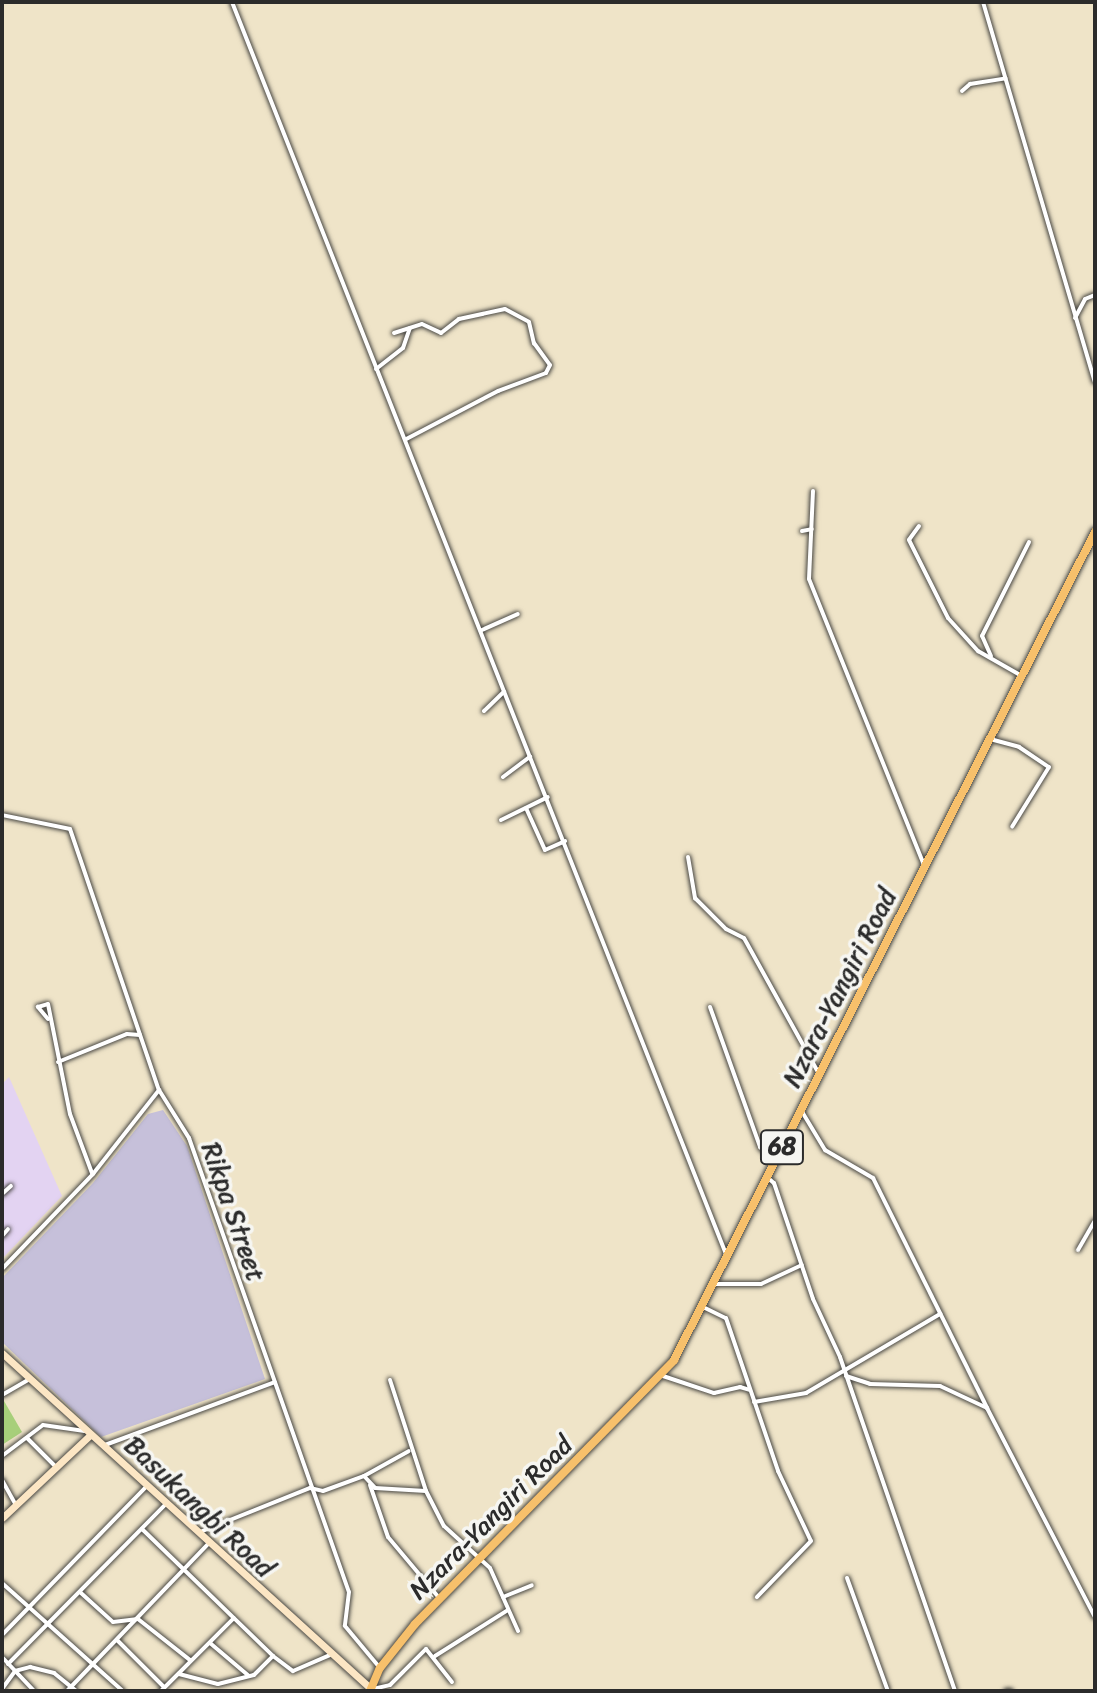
<!DOCTYPE html>
<style>
body{margin:0}
#map{position:relative;width:1097px;height:1693px;overflow:hidden;background:#efe4c8;font-family:Sriracha,sans-serif}
div>[style]{position:absolute}
.built>*{inset:0;background:#e3d3f2}
.industrial>*{inset:0;background:#c6c0da}
.green>*{inset:0;background:#a7cf7a}
.roads{filter:drop-shadow(0 0 2px #484743) drop-shadow(0 0 2px #484743)}
.street>*{height:4px;margin:-2px;padding:0 2px;transform-origin:2px;border-radius:2px;background:#fff}
.secondary>*{height:7px;margin:-3.5px;padding:0 3.5px;transform-origin:3.5px;border-radius:3.5px;background:#fce6c4}
.primary>*{height:8px;margin:-4px;padding:0 4px;transform-origin:4px;border-radius:4px;background:#f7c06b}
span{translate:-50% -50%;white-space:nowrap;text-align:center;line-height:1.15;-webkit-text-stroke:7px #f6f6f2;paint-order:stroke}
.shield-label span{padding:2px 6px;background:#f6f6f2;border:2px solid;border-radius:6px;-webkit-text-stroke-width:0}
.shield-label{font-size:24px;color:#2b2b2b;font-weight:700}
.street-label{font-size:26px;color:#2b2b2b}
.frame{position:absolute;inset:0;border:4px solid #2b2b2b;pointer-events:none}
</style>
<div id="map">
<div class="built">
<i style="clip-path:polygon(9px 1077px,62px 1196px,2px 1259px,2px 1084px)"></i>
</div>
<div class="industrial">
<i style="clip-path:polygon(163px 1110px,187px 1146px,265px 1379px,101px 1437px,2px 1342px,2px 1278px,93px 1183px,148px 1114px)"></i>
</div>
<div class="green">
<i style="clip-path:polygon(4px 1401px,22px 1432px,2px 1445px,2px 1402px)"></i>
</div>
<div class="roads">
<div class="street">
<i style="left:232px;top:2px;width:1346px;rotate:68.47deg"></i>
<i style="left:983px;top:2px;width:396px;rotate:73.6deg"></i>
<i style="left:962px;top:91px;width:11px;rotate:-41deg"></i>
<i style="left:970px;top:84px;width:36px;rotate:-9deg"></i>
<i style="left:1075px;top:318px;width:21px;rotate:-62deg"></i>
<i style="left:1085px;top:299px;width:11px;rotate:-22deg"></i>
<i style="left:394px;top:333px;width:29px;rotate:-18deg"></i>
<i style="left:422px;top:324px;width:21px;rotate:25deg"></i>
<i style="left:441px;top:333px;width:23px;rotate:-38deg"></i>
<i style="left:459px;top:319px;width:47px;rotate:-12.3deg"></i>
<i style="left:505px;top:309px;width:27px;rotate:28deg"></i>
<i style="left:529px;top:322px;width:22px;rotate:77deg"></i>
<i style="left:534px;top:343px;width:27px;rotate:54deg"></i>
<i style="left:550px;top:365px;width:9px;rotate:117deg"></i>
<i style="left:546px;top:373px;width:51px;rotate:159.4deg"></i>
<i style="left:498px;top:391px;width:104px;rotate:152.4deg"></i>
<i style="left:376px;top:369px;width:34px;rotate:-38deg"></i>
<i style="left:403px;top:348px;width:21px;rotate:-71deg"></i>
<i style="left:813px;top:491px;width:88px;rotate:92.6deg"></i>
<i style="left:809px;top:579px;width:308px;rotate:68.1deg"></i>
<i style="left:919px;top:526px;width:17px;rotate:126deg"></i>
<i style="left:909px;top:540px;width:87px;rotate:63.4deg"></i>
<i style="left:948px;top:618px;width:45px;rotate:47.7deg"></i>
<i style="left:978px;top:651px;width:48px;rotate:29.7deg"></i>
<i style="left:802px;top:531px;width:10px;rotate:-11deg"></i>
<i style="left:482px;top:630px;width:39px;rotate:-24deg"></i>
<i style="left:991px;top:656px;width:22px;rotate:-114deg"></i>
<i style="left:982px;top:636px;width:105px;rotate:-63.4deg"></i>
<i style="left:484px;top:711px;width:28px;rotate:-44deg"></i>
<i style="left:990px;top:739px;width:30px;rotate:15deg"></i>
<i style="left:1019px;top:747px;width:36px;rotate:34deg"></i>
<i style="left:1049px;top:767px;width:70px;rotate:121.7deg"></i>
<i style="left:503px;top:777px;width:34px;rotate:-37deg"></i>
<i style="left:526px;top:808px;width:46px;rotate:65.7deg"></i>
<i style="left:545px;top:850px;width:22px;rotate:-24deg"></i>
<i style="left:2px;top:815px;width:69px;rotate:11.6deg"></i>
<i style="left:70px;top:829px;width:276px;rotate:71.2deg"></i>
<i style="left:159px;top:1090px;width:57px;rotate:58deg"></i>
<i style="left:189px;top:1138px;width:481px;rotate:70.6deg"></i>
<i style="left:349px;top:1592px;width:34px;rotate:97deg"></i>
<i style="left:345px;top:1626px;width:55px;rotate:50.2deg"></i>
<i style="left:501px;top:820px;width:52px;rotate:-26.1deg"></i>
<i style="left:688px;top:857px;width:42px;rotate:80.3deg"></i>
<i style="left:695px;top:898px;width:44px;rotate:45deg"></i>
<i style="left:726px;top:929px;width:20px;rotate:27deg"></i>
<i style="left:744px;top:938px;width:155px;rotate:61.1deg"></i>
<i style="left:710px;top:1007px;width:149px;rotate:70.3deg"></i>
<i style="left:760px;top:1147px;width:6px;rotate:45deg"></i>
<i style="left:764px;top:1151px;width:18px;rotate:-19deg"></i>
<i style="left:48px;top:1019px;width:16px;rotate:-130deg"></i>
<i style="left:38px;top:1007px;width:10px;rotate:-17deg"></i>
<i style="left:48px;top:1004px;width:112px;rotate:78.7deg"></i>
<i style="left:70px;top:1114px;width:63px;rotate:69.6deg"></i>
<i style="left:58px;top:1062px;width:74px;rotate:-22.1deg"></i>
<i style="left:127px;top:1034px;width:13px;rotate:4deg"></i>
<i style="left:801px;top:1110px;width:47px;rotate:59deg"></i>
<i style="left:825px;top:1150px;width:56px;rotate:30.3deg"></i>
<i style="left:873px;top:1178px;width:257px;rotate:63.6deg"></i>
<i style="left:767px;top:1177px;width:9px;rotate:41deg"></i>
<i style="left:774px;top:1183px;width:122px;rotate:71.4deg"></i>
<i style="left:813px;top:1299px;width:64px;rotate:65deg"></i>
<i style="left:840px;top:1357px;width:353px;rotate:71deg"></i>
<i style="left:2px;top:1194px;width:12px;rotate:-42deg"></i>
<i style="left:2px;top:1236px;width:9px;rotate:-49deg"></i>
<i style="left:1078px;top:1250px;width:34px;rotate:-60deg"></i>
<i style="left:2px;top:1269px;width:132px;rotate:-46.2deg"></i>
<i style="left:93px;top:1174px;width:107px;rotate:-51.8deg"></i>
<i style="left:713px;top:1284px;width:48px"></i>
<i style="left:761px;top:1284px;width:45px;rotate:-24.9deg"></i>
<i style="left:703px;top:1307px;width:25px;rotate:26deg"></i>
<i style="left:726px;top:1318px;width:162px;rotate:71.2deg"></i>
<i style="left:778px;top:1471px;width:77px;rotate:64.8deg"></i>
<i style="left:811px;top:1541px;width:78px;rotate:134deg"></i>
<i style="left:663px;top:1376px;width:54px;rotate:18.4deg"></i>
<i style="left:714px;top:1393px;width:27px;rotate:-13deg"></i>
<i style="left:740px;top:1387px;width:10px;rotate:17deg"></i>
<i style="left:846px;top:1376px;width:25px;rotate:18deg"></i>
<i style="left:870px;top:1384px;width:70px;rotate:1.6deg"></i>
<i style="left:940px;top:1386px;width:52px;rotate:25.1deg"></i>
<i style="left:987px;top:1408px;width:235px;rotate:62.7deg"></i>
<i style="left:390px;top:1380px;width:117px;rotate:72deg"></i>
<i style="left:2px;top:1395px;width:32px;rotate:-30deg"></i>
<i style="left:754px;top:1402px;width:53px;rotate:-9.8deg"></i>
<i style="left:806px;top:1393px;width:156px;rotate:-30.5deg"></i>
<i style="left:27px;top:1438px;width:41px;rotate:45deg"></i>
<i style="left:105px;top:1445px;width:181px;rotate:-20.3deg"></i>
<i style="left:2px;top:1456px;width:51px;rotate:-37.1deg"></i>
<i style="left:43px;top:1425px;width:42px;rotate:8.1deg"></i>
<i style="left:364px;top:1476px;width:51px;rotate:-29.1deg"></i>
<i style="left:2px;top:1480px;width:29px;rotate:61deg"></i>
<i style="left:370px;top:1485px;width:55px;rotate:70.9deg"></i>
<i style="left:388px;top:1537px;width:81px;rotate:50deg"></i>
<i style="left:142px;top:1529px;width:182px;rotate:44.1deg"></i>
<i style="left:200px;top:1532px;width:118px;rotate:-21.8deg"></i>
<i style="left:310px;top:1488px;width:13px;rotate:13deg"></i>
<i style="left:323px;top:1491px;width:44px;rotate:-20.1deg"></i>
<i style="left:364px;top:1476px;width:16px;rotate:47deg"></i>
<i style="left:375px;top:1488px;width:51px;rotate:3.4deg"></i>
<i style="left:426px;top:1491px;width:39px;rotate:63deg"></i>
<i style="left:444px;top:1526px;width:62px;rotate:42.4deg"></i>
<i style="left:490px;top:1568px;width:69px;rotate:66deg"></i>
<i style="left:847px;top:1578px;width:120px;rotate:70.1deg"></i>
<i style="left:2px;top:1583px;width:162px;rotate:41.8deg"></i>
<i style="left:81px;top:1593px;width:43px;rotate:42.2deg"></i>
<i style="left:113px;top:1622px;width:25px;rotate:-7deg"></i>
<i style="left:138px;top:1619px;width:66px;rotate:38.3deg"></i>
<i style="left:503px;top:1597px;width:31px;rotate:-22deg"></i>
<i style="left:2px;top:1635px;width:208px;rotate:-45.8deg"></i>
<i style="left:118px;top:1641px;width:65px;rotate:45deg"></i>
<i style="left:210px;top:1643px;width:51px;rotate:40.2deg"></i>
<i style="left:435px;top:1656px;width:86px;rotate:-32.2deg"></i>
<i style="left:2px;top:1657px;width:47px;rotate:46.7deg"></i>
<i style="left:8px;top:1664px;width:225px;rotate:-45.4deg"></i>
<i style="left:179px;top:1674px;width:40px;rotate:14.4deg"></i>
<i style="left:218px;top:1684px;width:37px;rotate:-14deg"></i>
<i style="left:254px;top:1675px;width:27px;rotate:-45deg"></i>
<i style="left:273px;top:1656px;width:25px;rotate:37deg"></i>
<i style="left:293px;top:1671px;width:40px;rotate:-23.4deg"></i>
<i style="left:2px;top:1689px;width:22px;rotate:-54deg"></i>
<i style="left:15px;top:1671px;width:16px;rotate:-15deg"></i>
<i style="left:30px;top:1667px;width:25px;rotate:14deg"></i>
<i style="left:54px;top:1673px;width:28px;rotate:39deg"></i>
<i style="left:373px;top:1689px;width:17px;rotate:-13deg"></i>
<i style="left:390px;top:1685px;width:51px;rotate:-45deg"></i>
<i style="left:426px;top:1649px;width:42px;rotate:51.8deg"></i>
<i style="left:67px;top:1691px;width:205px;rotate:-46.2deg"></i>
<i style="left:161px;top:1691px;width:103px;rotate:-45deg"></i>
<i style="left:1006px;top:1691px;width:5px"></i>
</div>
<div class="secondary">
<i style="left:2px;top:1353px;width:499px;rotate:42.3deg"></i>
<i style="left:2px;top:1518px;width:121px;rotate:-43.3deg"></i>
</div>
<div class="primary">
<i style="left:370px;top:1691px;width:25px;rotate:-67deg"></i>
<i style="left:380px;top:1668px;width:56px;rotate:-51.5deg"></i>
<i style="left:415px;top:1624px;width:370px;rotate:-45.5deg"></i>
<i style="left:674px;top:1360px;width:929px;rotate:-63.05deg"></i>
</div>
</div>
<div class="shield-label">
<span style="left:782px;top:1147px">68</span>
</div>
<div class="street-label">
<span style="left:840px;top:988px;rotate:-63deg">Nzara-Yangiri Road</span>
<span style="left:233px;top:1212px;rotate:71deg">Rikpa Street</span>
<span style="left:199px;top:1507px;rotate:43deg">Basukangbi Road</span>
<span style="left:491px;top:1518px;rotate:-45deg">Nzara-Yangiri Road</span>
</div>
<div class="frame"></div>
</div>
